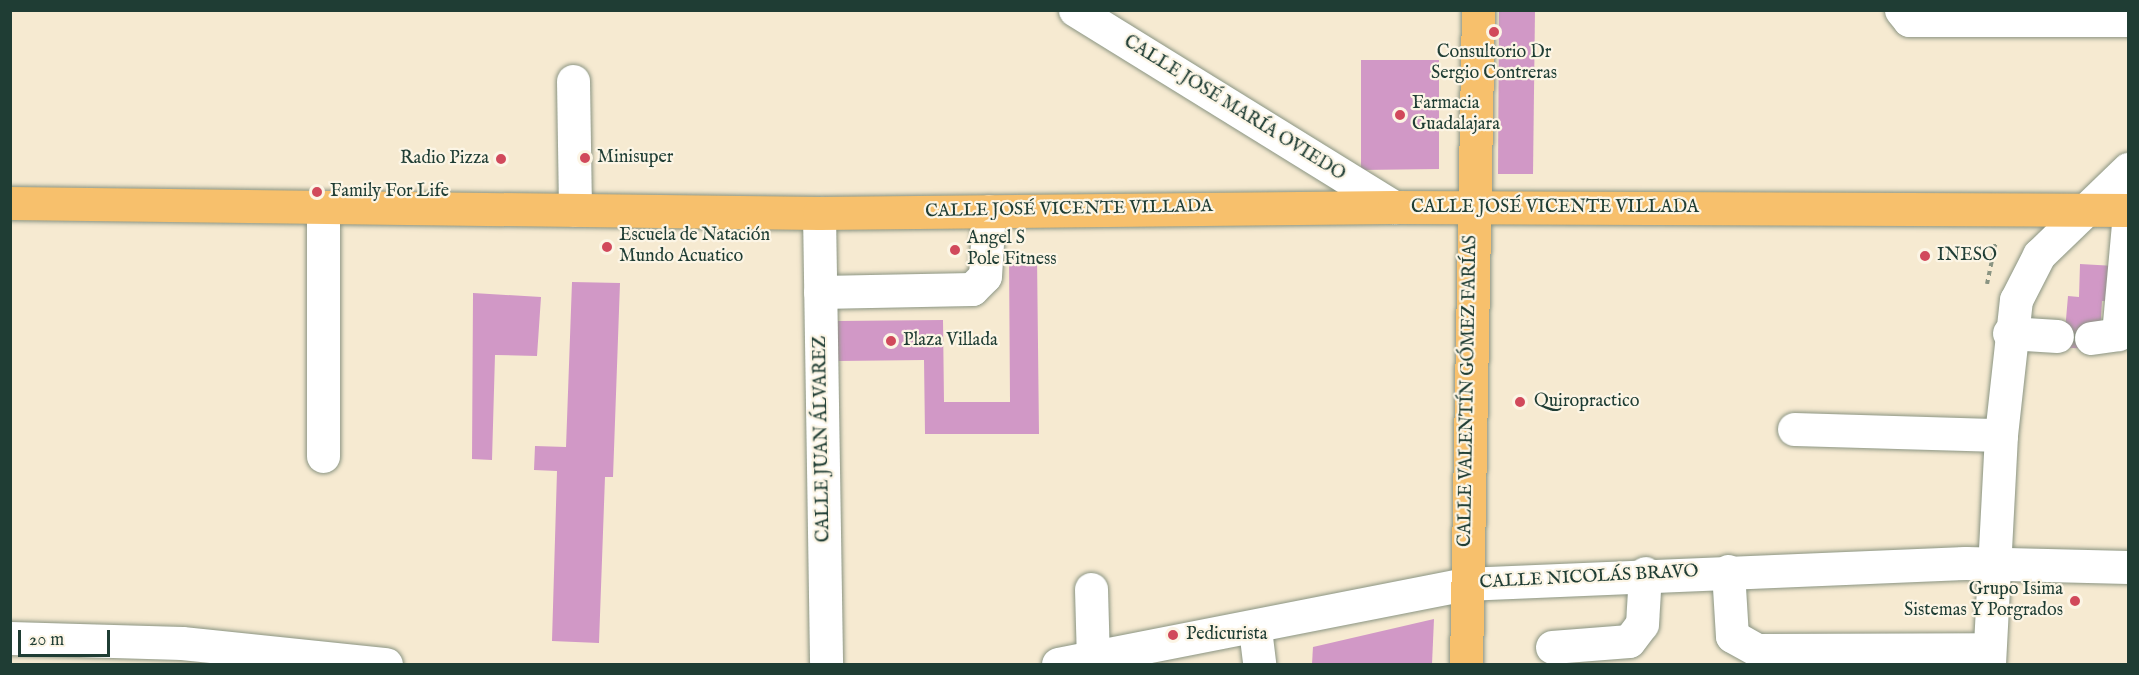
<!DOCTYPE html>
<meta charset="utf-8">
<style>
body{margin:0}
#map{position:relative;width:2139px;height:675px;overflow:hidden;background:#f6ead1;font-family:"IM FELL English",serif}
div>[style]{position:absolute}
.building>*{inset:0;background:#d198c6}
.path>*{height:4px;margin-top:-2px;transform-origin:0;background:repeating-linear-gradient(90deg,#8a9482 0 4.5px,transparent 0 9px)}
.roads{filter:drop-shadow(0 0 2px #8a9482) drop-shadow(0 0 2px #8a9482)}
.minor>*{height:33px;margin:-16.5px;padding:0 16.5px;transform-origin:16.5px;border-radius:16.5px;background:#fff}
.major>*{height:33px;margin:-16.5px;padding:0 16.5px;transform-origin:16.5px;border-radius:16.5px;background:#f7c06c}
.dots>*{width:16px;height:16px;translate:-50% -50%;box-sizing:border-box;border:3px solid #fcf5e5;border-radius:50%}
span{translate:-50% -50%;white-space:nowrap;text-align:center;line-height:1.15;-webkit-text-stroke:4.5px #fcf5e5;paint-order:stroke}
.poi-label{font-size:18px;color:#1f3d34}
.left{translate:0 -50%;text-align:left}
.right{translate:-100% -50%;text-align:right}
.street-label{font-size:18px;color:#1f3d34}
.frame{position:absolute;inset:0;border:12px solid #1f3d34;pointer-events:none}
.scale{position:absolute;left:18px;top:630px;width:92px;height:27px;box-sizing:border-box;border:3px solid #1f3d34;border-top:0;padding-left:8px;font-size:18px;line-height:21px;white-space:nowrap;color:#1f3d34;-webkit-text-stroke:4px #fcf5e5;paint-order:stroke}
</style>
<div id="map">
<div class="building">
<i style="clip-path:polygon(1499px 10px,1535px 10px,1533px 174px,1498px 174px)"></i>
<i style="clip-path:polygon(1361px 60px,1439px 60px,1439px 169px,1361px 170px)"></i>
<i style="clip-path:polygon(1009px 256px,1037px 256px,1039px 434px,925px 434px,924px 360px,838px 361px,838px 321px,943px 320px,944px 402px,1010px 402px)"></i>
<i style="clip-path:polygon(2080px 264px,2115px 266px,2113px 301px,2102px 301px,2100px 334px,2090px 349px,2056px 347px,2065px 331px,2068px 296px,2079px 297px)"></i>
<i style="clip-path:polygon(572px 282px,620px 283px,613px 477px,605px 477px,599px 643px,552px 641px,557px 471px,534px 470px,535px 446px,566px 447px)"></i>
<i style="clip-path:polygon(473px 293px,541px 297px,537px 356px,495px 355px,492px 460px,472px 459px)"></i>
<i style="clip-path:polygon(1434px 619px,1432px 664px,1312px 664px,1313px 647px)"></i>
</div>
<div class="path">
<i style="left:1987px;top:284px;width:44px;rotate:-78.2deg"></i>
</div>
<div class="roads">
<div class="minor">
<i style="left:1075px;top:10px;width:375px;rotate:31.7deg"></i>
<i style="left:1901px;top:10px;width:13px;rotate:51deg"></i>
<i style="left:1909px;top:20px;width:219px"></i>
<i style="left:573px;top:81px;width:129px;rotate:89.1deg"></i>
<i style="left:323px;top:207px;width:249px;rotate:90deg"></i>
<i style="left:819px;top:213px;width:451px;rotate:89.1deg"></i>
<i style="left:820px;top:292px;width:152px;rotate:-1.1deg"></i>
<i style="left:972px;top:289px;width:18px;rotate:-45deg"></i>
<i style="left:985px;top:276px;width:65px;rotate:-86.5deg"></i>
<i style="left:2009px;top:333px;width:48px;rotate:3.6deg"></i>
<i style="left:2091px;top:338px;width:27px;rotate:-8deg"></i>
<i style="left:2118px;top:334px;width:109px;rotate:-84.8deg"></i>
<i style="left:1794px;top:429px;width:207px;rotate:1.7deg"></i>
<i style="left:1728px;top:571px;width:65px;rotate:86.5deg"></i>
<i style="left:1732px;top:636px;width:29px;rotate:29deg"></i>
<i style="left:1757px;top:650px;width:232px;rotate:-0.2deg"></i>
<i style="left:1091px;top:589px;width:71px;rotate:88.4deg"></i>
<i style="left:1255px;top:629px;width:35px;rotate:83deg"></i>
<i style="left:10px;top:638px;width:172px;rotate:1.7deg"></i>
<i style="left:182px;top:643px;width:205px;rotate:5.9deg"></i>
<i style="left:1552px;top:647px;width:77px;rotate:-4.5deg"></i>
<i style="left:1629px;top:641px;width:21px;rotate:-53deg"></i>
<i style="left:1642px;top:624px;width:51px;rotate:-86.6deg"></i>
<i style="left:1058px;top:664px;width:414px;rotate:-11.1deg"></i>
<i style="left:1464px;top:584px;width:502px;rotate:-2.4deg"></i>
<i style="left:1966px;top:563px;width:162px;rotate:1.4deg"></i>
<i style="left:1989px;top:664px;width:229px;rotate:-87deg"></i>
<i style="left:2001px;top:435px;width:136px;rotate:-83.7deg"></i>
<i style="left:2016px;top:300px;width:51px;rotate:-62.9deg"></i>
<i style="left:2039px;top:255px;width:124px;rotate:-44deg"></i>
</div>
<div class="major">
<i style="left:10px;top:203px;width:809px;rotate:0.71deg"></i>
<i style="left:819px;top:213px;width:575px;rotate:-0.6deg"></i>
<i style="left:1394px;top:207px;width:734px;rotate:0.23deg"></i>
<i style="left:1466px;top:664px;width:654px;rotate:-88.95deg"></i>
</div>
</div>
<div class="dots">
<i style="left:1494px;top:32px;background:#d1495b"></i>
<i style="left:1400px;top:115px;background:#d1495b"></i>
<i style="left:585px;top:158px;background:#d1495b"></i>
<i style="left:501px;top:159px;background:#d1495b"></i>
<i style="left:317px;top:192px;background:#d1495b"></i>
<i style="left:607px;top:247px;background:#d1495b"></i>
<i style="left:955px;top:250px;background:#d1495b"></i>
<i style="left:1925px;top:256px;background:#d1495b"></i>
<i style="left:891px;top:341px;background:#d1495b"></i>
<i style="left:1520px;top:402px;background:#d1495b"></i>
<i style="left:2075px;top:601px;background:#d1495b"></i>
<i style="left:1173px;top:635px;background:#d1495b"></i>
</div>
<div class="poi-label">
<span style="left:1494px;top:64px">Consultorio Dr<br>Sergio Contreras</span>
<span class="left" style="left:1412px;top:115px">Farmacia<br>Guadalajara</span>
<span class="left" style="left:597px;top:158px">Minisuper</span>
<span class="right" style="left:489px;top:159px">Radio Pizza</span>
<span class="left" style="left:330px;top:192px">Family For Life</span>
<span class="left" style="left:619px;top:247px">Escuela de Natación<br>Mundo Acuatico</span>
<span class="left" style="left:967px;top:250px">Angel S<br>Pole Fitness</span>
<span class="left" style="left:1937px;top:256px">INESO</span>
<span class="left" style="left:903px;top:341px">Plaza Villada</span>
<span class="left" style="left:1534px;top:402px">Quiropractico</span>
<span class="right" style="left:2063px;top:601px">Grupo Isima<br>Sistemas Y Porgrados</span>
<span class="left" style="left:1186px;top:635px">Pedicurista</span>
</div>
<div class="street-label">
<span style="left:1234px;top:109px;rotate:32deg">CALLE JOSÉ MARÍA OVIEDO</span>
<span style="left:1555px;top:208px">CALLE JOSÉ VICENTE VILLADA</span>
<span style="left:1069px;top:210px;rotate:-1deg">CALLE JOSÉ VICENTE VILLADA</span>
<span style="left:1469px;top:391px;rotate:-89deg">CALLE VALENTÍN GÓMEZ FARÍAS</span>
<span style="left:823px;top:439px;rotate:-91deg">CALLE JUAN ÁLVAREZ</span>
<span style="left:1589px;top:578px;rotate:-3deg">CALLE NICOLÁS BRAVO</span>
</div>
<div class="frame"></div>
<div class="scale">20 m</div>
</div>
